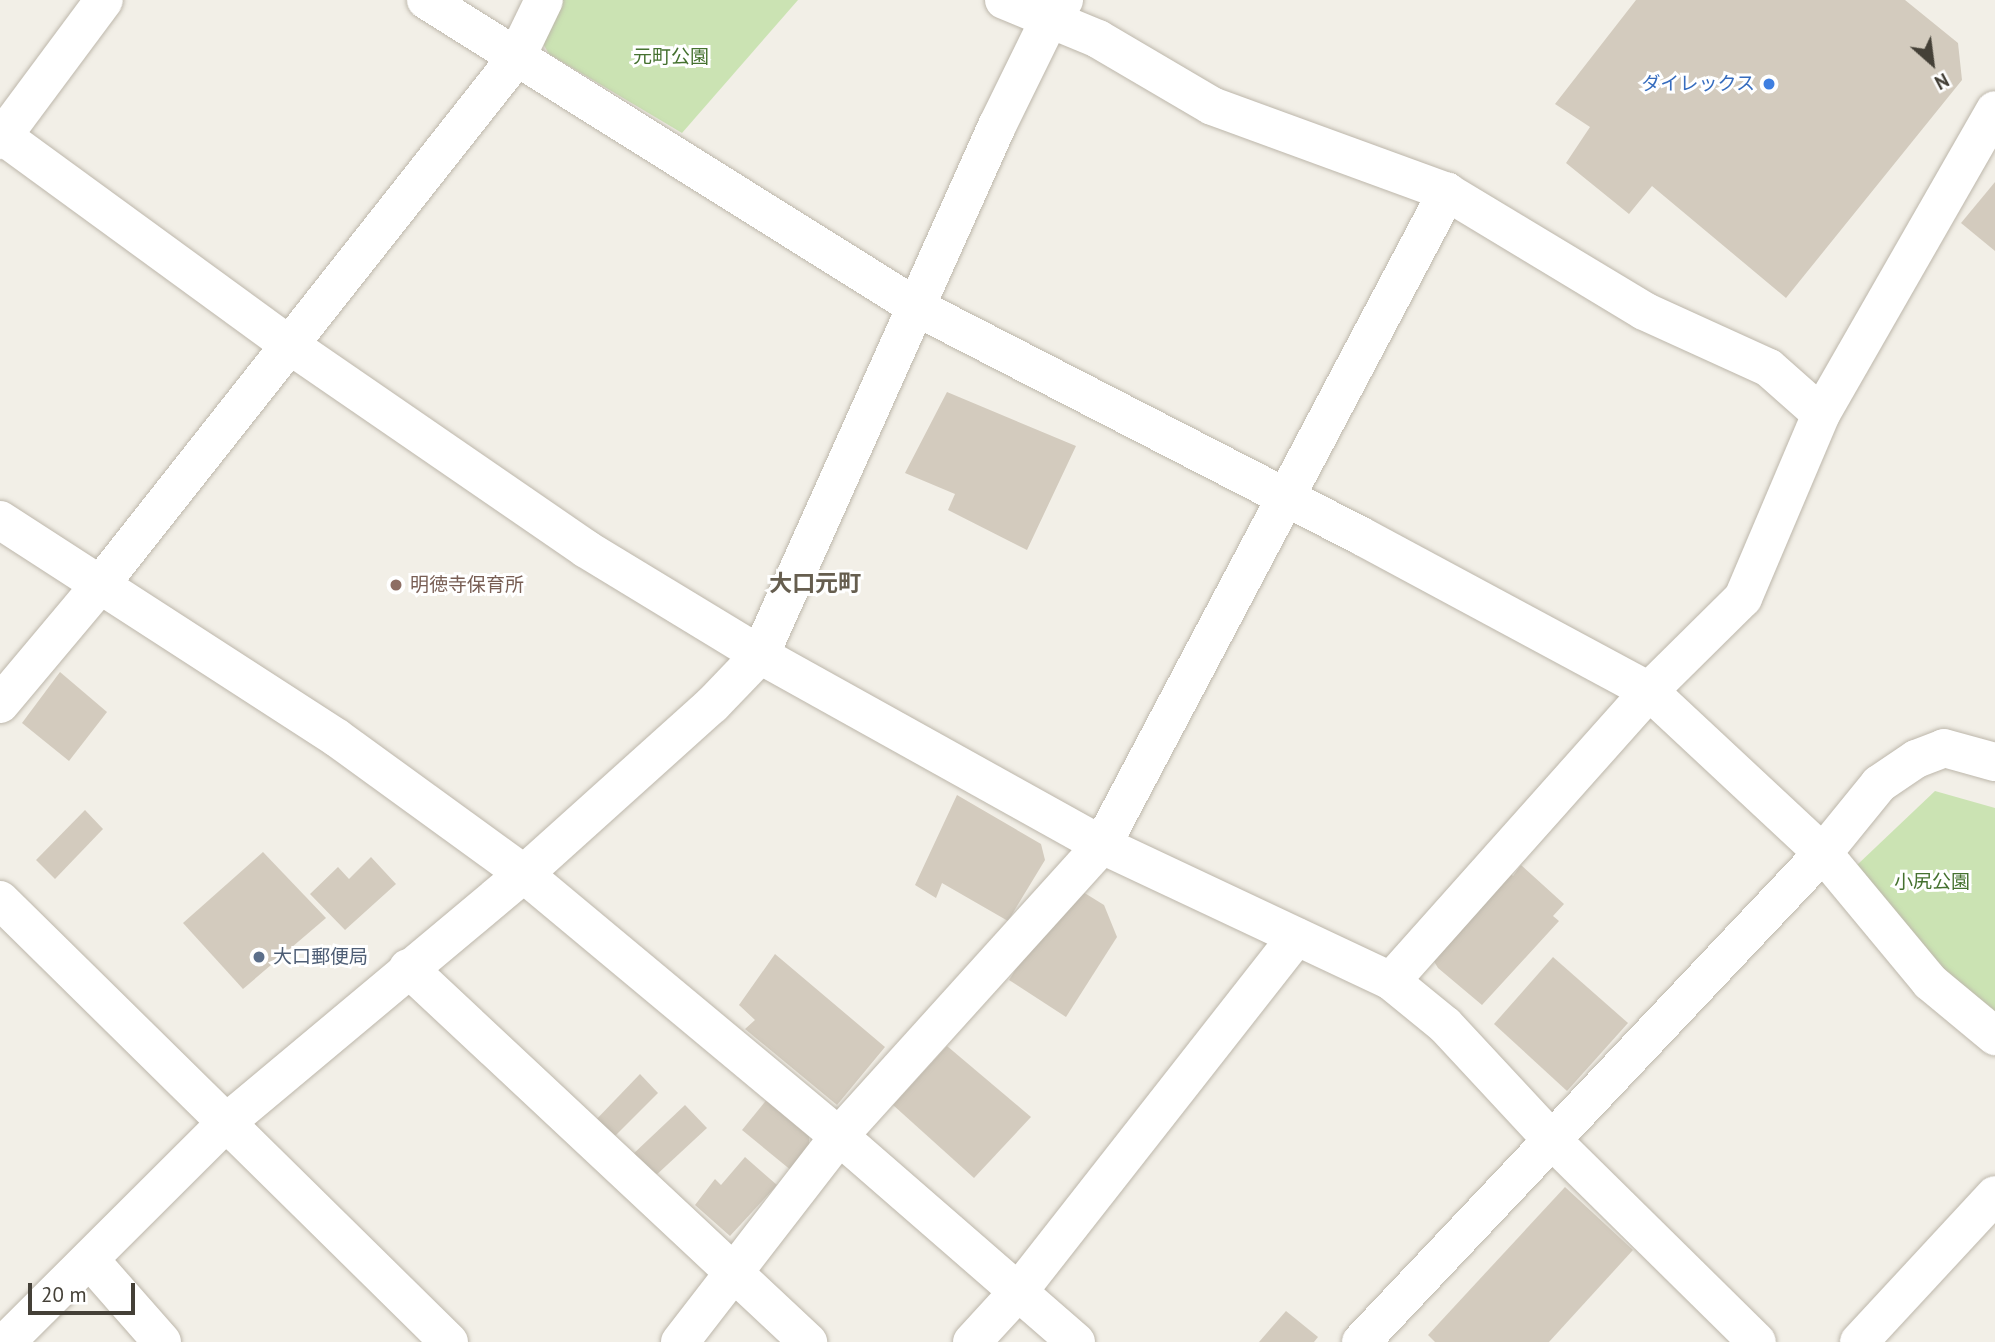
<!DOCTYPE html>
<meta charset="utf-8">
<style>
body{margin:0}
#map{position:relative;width:1995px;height:1342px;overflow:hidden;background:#f2efe7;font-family:"PT Sans","Noto Sans JP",sans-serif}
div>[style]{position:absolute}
.green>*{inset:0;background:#cbe3b3}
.building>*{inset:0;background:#d3cbbe}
.roads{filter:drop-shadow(0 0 2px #bdb7ab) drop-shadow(0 0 2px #bdb7ab)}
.minor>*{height:38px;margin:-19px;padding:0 19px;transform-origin:19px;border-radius:19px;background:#fff}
.dots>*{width:19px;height:19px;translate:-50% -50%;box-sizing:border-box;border:4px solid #fff;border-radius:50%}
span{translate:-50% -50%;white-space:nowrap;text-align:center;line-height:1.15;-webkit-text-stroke:6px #fff;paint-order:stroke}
.park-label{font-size:19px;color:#45712f}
.shop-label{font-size:19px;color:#366cbe}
.right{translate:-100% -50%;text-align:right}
.education-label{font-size:19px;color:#785e54}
.left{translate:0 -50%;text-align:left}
.service-label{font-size:19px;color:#4e5e75}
.quarter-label{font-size:23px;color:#665e4f;font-weight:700}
.north{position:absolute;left:1897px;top:28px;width:70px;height:70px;-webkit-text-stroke:5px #fff;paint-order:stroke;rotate:152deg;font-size:19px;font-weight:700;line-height:28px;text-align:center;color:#444037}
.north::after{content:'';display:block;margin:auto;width:24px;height:32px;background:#444037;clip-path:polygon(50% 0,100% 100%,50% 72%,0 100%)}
.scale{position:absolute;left:28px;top:1283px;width:107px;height:32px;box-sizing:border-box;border:4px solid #444037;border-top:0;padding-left:9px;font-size:21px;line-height:24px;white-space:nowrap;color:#444037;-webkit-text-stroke:5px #fff;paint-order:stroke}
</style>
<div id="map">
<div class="green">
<i style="clip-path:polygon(561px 0,798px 0,682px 133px,549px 54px,542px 42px)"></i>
<i style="clip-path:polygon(1935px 791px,1995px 808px,1995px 1027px,1837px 884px)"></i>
</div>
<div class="building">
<i style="clip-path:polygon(1636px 0,1905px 0,1958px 43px,1962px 80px,1786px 298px,1652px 186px,1629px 214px,1566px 163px,1590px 127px,1555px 104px)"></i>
<i style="clip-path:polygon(1995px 182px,1995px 251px,1961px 223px)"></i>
<i style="clip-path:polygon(947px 392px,1076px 446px,1027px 550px,948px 510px,955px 494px,905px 473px)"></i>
<i style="clip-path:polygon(60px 672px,107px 712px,69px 761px,22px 723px)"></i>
<i style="clip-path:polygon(957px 795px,1041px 844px,1045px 860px,1008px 921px,942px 883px,936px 898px,915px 885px)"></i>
<i style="clip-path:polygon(85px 810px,103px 829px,55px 879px,36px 860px)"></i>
<i style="clip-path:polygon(263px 852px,326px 918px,243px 989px,183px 923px)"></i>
<i style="clip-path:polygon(371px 857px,396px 884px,345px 930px,310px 894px,338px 867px,349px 879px)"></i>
<i style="clip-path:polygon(1521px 865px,1564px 904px,1553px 916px,1559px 921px,1482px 1005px,1438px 968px,1424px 945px,1503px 867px,1513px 876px)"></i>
<i style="clip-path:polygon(1070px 884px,1104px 905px,1117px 937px,1066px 1017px,1009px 980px)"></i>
<i style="clip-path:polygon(775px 954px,885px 1047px,837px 1105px,745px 1029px,755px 1020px,739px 1005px)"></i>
<i style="clip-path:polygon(1553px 957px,1628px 1023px,1567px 1091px,1494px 1024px)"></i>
<i style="clip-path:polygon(947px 1046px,1031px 1117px,974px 1178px,893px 1105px)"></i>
<i style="clip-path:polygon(640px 1074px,658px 1093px,608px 1143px,591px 1125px)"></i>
<i style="clip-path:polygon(768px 1098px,809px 1130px,809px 1150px,792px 1171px,742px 1130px)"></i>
<i style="clip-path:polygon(685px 1105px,707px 1128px,653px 1178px,631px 1156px)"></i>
<i style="clip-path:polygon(745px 1157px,777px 1185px,730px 1236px,695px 1205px,715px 1179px,721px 1185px)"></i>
<i style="clip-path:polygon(1565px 1187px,1633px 1250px,1549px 1342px,1435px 1342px,1428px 1335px)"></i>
<i style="clip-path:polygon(1286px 1311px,1318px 1337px,1314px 1342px,1259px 1342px)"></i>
</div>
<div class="roads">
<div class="minor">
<i style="left:426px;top:0;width:580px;rotate:32.05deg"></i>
<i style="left:918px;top:308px;width:500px;rotate:27.23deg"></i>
<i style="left:1363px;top:537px;width:325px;rotate:28.3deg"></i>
<i style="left:1649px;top:691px;width:238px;rotate:43deg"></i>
<i style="left:1823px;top:853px;width:168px;rotate:50.3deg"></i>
<i style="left:1930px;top:982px;width:85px;rotate:39.7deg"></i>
<i style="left:1004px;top:0;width:102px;rotate:22.5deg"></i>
<i style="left:1098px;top:39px;width:132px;rotate:30.4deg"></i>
<i style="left:1212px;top:106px;width:250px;rotate:20.1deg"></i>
<i style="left:1447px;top:192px;width:230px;rotate:31.1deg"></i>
<i style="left:1644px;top:311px;width:137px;rotate:24.5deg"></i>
<i style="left:1769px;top:368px;width:69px;rotate:41.5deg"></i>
<i style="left:0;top:134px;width:360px;rotate:36.1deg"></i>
<i style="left:291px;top:346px;width:358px;rotate:34.5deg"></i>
<i style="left:586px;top:549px;width:204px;rotate:31.3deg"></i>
<i style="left:760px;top:655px;width:391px;rotate:29.1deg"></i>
<i style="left:1102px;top:845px;width:319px;rotate:25.2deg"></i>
<i style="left:1391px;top:981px;width:70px;rotate:39.2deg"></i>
<i style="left:1445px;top:1025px;width:156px;rotate:47.1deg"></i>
<i style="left:1551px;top:1139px;width:289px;rotate:44.6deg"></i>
<i style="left:0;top:140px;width:174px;rotate:-53.4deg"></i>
<i style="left:0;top:520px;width:401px;rotate:32.9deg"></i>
<i style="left:337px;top:738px;width:231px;rotate:36deg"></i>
<i style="left:524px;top:874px;width:410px;rotate:39.8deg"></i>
<i style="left:839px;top:1136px;width:314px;rotate:41deg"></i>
<i style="left:0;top:704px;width:155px;rotate:-50deg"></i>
<i style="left:100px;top:585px;width:671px;rotate:-51.71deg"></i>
<i style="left:516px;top:58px;width:64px;rotate:-64.2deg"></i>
<i style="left:0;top:900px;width:630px;rotate:44.55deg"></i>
<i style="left:408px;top:968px;width:548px;rotate:43.08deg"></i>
<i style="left:1391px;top:981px;width:388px;rotate:-48.3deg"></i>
<i style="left:1649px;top:691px;width:132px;rotate:-44.7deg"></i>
<i style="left:1743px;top:598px;width:200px;rotate:-67deg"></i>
<i style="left:1821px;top:414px;width:350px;rotate:-60.2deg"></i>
<i style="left:90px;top:1260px;width:109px;rotate:48.7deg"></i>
<i style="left:6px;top:1342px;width:312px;rotate:-44.9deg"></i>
<i style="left:227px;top:1122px;width:387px;rotate:-39.9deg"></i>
<i style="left:524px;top:874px;width:253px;rotate:-42deg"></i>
<i style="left:712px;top:705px;width:69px;rotate:-46.2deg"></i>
<i style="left:760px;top:655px;width:580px;rotate:-65.87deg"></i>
<i style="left:997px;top:126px;width:118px;rotate:-63.9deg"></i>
<i style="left:1049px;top:20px;width:25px;rotate:-53deg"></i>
<i style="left:680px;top:1342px;width:260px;rotate:-52.3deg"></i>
<i style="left:839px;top:1136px;width:392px;rotate:-47.9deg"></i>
<i style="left:1102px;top:845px;width:739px;rotate:-62.15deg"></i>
<i style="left:972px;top:1342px;width:68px;rotate:-47.4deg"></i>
<i style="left:1018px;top:1292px;width:451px;rotate:-51.9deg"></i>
<i style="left:1361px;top:1342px;width:673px;rotate:-46.63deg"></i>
<i style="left:1823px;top:853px;width:89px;rotate:-50.9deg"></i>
<i style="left:1879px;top:784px;width:45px;rotate:-34deg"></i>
<i style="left:1916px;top:759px;width:30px;rotate:-21deg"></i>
<i style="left:1944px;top:748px;width:53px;rotate:15.4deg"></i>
<i style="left:1859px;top:1342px;width:200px;rotate:-47.2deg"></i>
</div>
</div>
<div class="dots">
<i style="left:1769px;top:84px;background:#3f7fe0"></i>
<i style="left:396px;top:585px;background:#8d6e63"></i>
<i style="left:259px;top:957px;background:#5c6f8a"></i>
</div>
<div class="park-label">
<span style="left:671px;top:57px">元町公園</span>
<span style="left:1932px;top:882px">小尻公園</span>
</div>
<div class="shop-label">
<span class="right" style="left:1755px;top:84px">ダイレックス</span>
</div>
<div class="education-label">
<span class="left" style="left:410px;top:585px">明徳寺保育所</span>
</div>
<div class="service-label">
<span class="left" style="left:273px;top:957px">大口郵便局</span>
</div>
<div class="quarter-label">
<span style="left:815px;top:583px">大口元町</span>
</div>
<div class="north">N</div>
<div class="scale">20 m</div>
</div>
